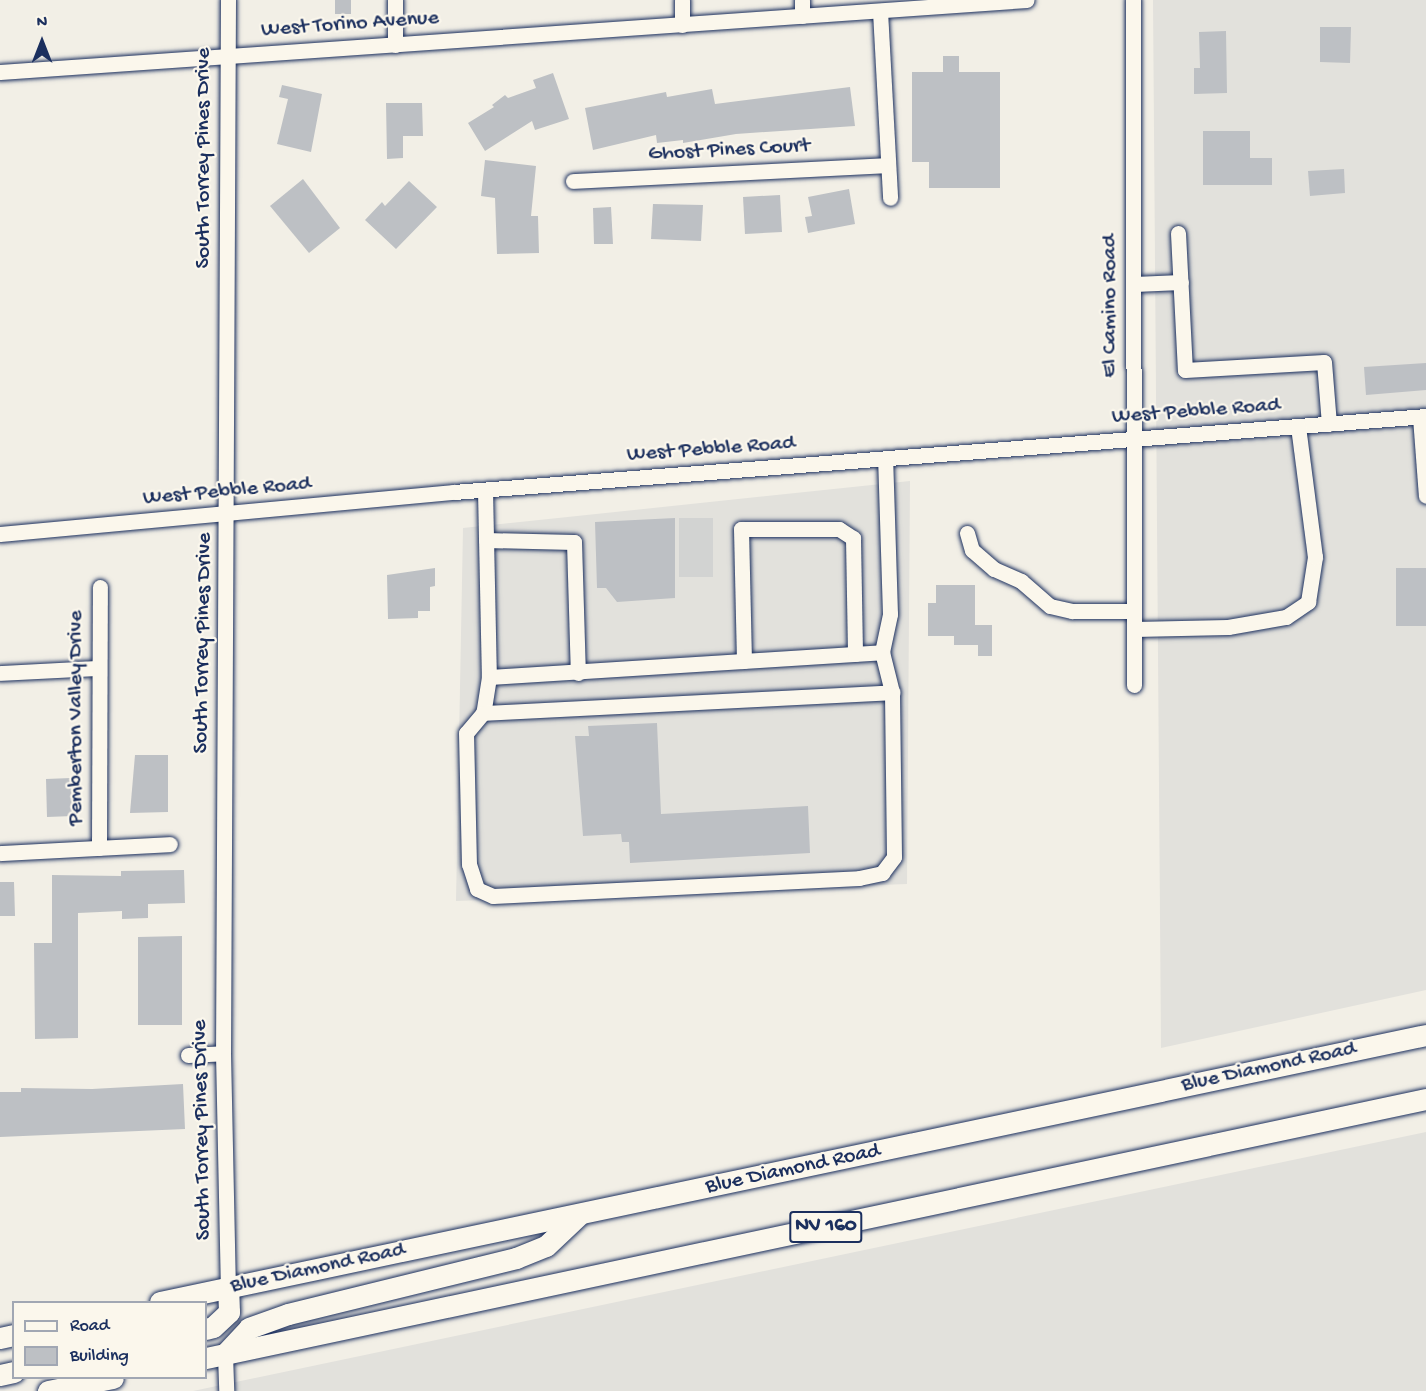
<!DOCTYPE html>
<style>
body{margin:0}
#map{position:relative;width:1426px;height:1391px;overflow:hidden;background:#f2efe6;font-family:"Gochi Hand",sans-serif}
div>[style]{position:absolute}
.built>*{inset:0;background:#e2e1dc}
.green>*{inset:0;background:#d2d3d2}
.building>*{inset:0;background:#bdc0c4}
.roads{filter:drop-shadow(0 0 2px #1b2f5e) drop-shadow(0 0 2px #1b2f5e)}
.minor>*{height:15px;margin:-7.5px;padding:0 7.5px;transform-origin:7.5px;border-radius:7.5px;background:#fbf7ec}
.highway>*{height:21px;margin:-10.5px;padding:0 10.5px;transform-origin:10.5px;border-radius:10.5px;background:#fbf7ec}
span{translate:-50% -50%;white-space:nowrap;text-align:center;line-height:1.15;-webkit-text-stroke:4.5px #fbf7ec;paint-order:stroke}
.shield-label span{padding:2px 4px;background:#fbf7ec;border:2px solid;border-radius:4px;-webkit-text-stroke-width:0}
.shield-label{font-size:21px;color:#1b2f5e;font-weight:700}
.street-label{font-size:22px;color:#1b2f5e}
.legend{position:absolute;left:12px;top:1301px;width:195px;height:78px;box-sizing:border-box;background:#fbf7ec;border:2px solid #a1a7b3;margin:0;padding:8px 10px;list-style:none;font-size:18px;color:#1b2f5e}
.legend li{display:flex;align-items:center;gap:12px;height:30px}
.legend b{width:30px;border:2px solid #a1a7b3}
.north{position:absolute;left:12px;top:12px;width:60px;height:60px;-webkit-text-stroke:4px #fbf7ec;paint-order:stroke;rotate:0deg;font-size:16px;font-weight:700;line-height:24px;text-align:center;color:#1b2f5e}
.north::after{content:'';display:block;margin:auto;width:21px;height:27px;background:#1b2f5e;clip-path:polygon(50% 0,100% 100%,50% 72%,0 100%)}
</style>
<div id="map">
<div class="built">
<i style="clip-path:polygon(1153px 0,1426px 0,1426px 990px,1161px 1048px)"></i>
<i style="clip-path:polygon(910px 481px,907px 884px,456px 901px,463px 528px)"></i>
<i style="clip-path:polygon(1426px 1132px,1426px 1391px,193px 1391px)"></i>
</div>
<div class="green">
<i style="clip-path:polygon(679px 518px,713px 518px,713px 577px,679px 577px)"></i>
</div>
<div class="building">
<i style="clip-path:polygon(335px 0,351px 0,351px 14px,335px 14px)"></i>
<i style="clip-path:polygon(1320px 27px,1351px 27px,1350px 63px,1320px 62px)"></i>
<i style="clip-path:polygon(1226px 31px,1227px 93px,1194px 94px,1194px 68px,1200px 68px,1199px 32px)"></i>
<i style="clip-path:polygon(943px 56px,959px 56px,959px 72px,1000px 72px,1000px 188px,929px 188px,929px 162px,912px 162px,912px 72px,943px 72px)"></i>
<i style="clip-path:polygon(553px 73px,569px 119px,535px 130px,532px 121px,485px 151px,468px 123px,494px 107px,492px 105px,505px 95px,508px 98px,536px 88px,533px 80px)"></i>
<i style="clip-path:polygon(282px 85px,322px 94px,311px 152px,277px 144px,288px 99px,279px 97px)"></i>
<i style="clip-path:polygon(850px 87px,855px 126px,736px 134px,683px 143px,683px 140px,657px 143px,656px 135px,593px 150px,585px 108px,666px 92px,667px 97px,712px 89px,715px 104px)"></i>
<i style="clip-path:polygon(386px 103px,422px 103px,423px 136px,403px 136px,403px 158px,387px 159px)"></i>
<i style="clip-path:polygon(1203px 131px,1250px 131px,1250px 158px,1272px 158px,1272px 185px,1203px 185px)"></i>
<i style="clip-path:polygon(485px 160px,536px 166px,531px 216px,538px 216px,539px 253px,497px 254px,495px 198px,481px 196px)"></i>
<i style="clip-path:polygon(1344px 169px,1345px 193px,1310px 196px,1308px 171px)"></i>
<i style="clip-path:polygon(303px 179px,340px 228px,309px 253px,270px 206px)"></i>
<i style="clip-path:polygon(409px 181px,437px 207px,396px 249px,365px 220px,382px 202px,385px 206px)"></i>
<i style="clip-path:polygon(849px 189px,855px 224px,808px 233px,805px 217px,812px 216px,808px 197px)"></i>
<i style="clip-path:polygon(780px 195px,782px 232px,745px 234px,743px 197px)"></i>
<i style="clip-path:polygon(653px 204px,703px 205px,701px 241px,651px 239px)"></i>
<i style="clip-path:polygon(611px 207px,613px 244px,594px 244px,593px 208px)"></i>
<i style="clip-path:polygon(1426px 363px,1426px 390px,1366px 395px,1364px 367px)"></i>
<i style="clip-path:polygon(675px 518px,675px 598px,617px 602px,606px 588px,597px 588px,595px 522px)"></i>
<i style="clip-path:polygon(435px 568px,435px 586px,430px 587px,430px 611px,418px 611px,418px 618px,388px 619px,387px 575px)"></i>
<i style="clip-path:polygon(1396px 568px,1426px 568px,1426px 626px,1396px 626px)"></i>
<i style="clip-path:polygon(936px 585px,975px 585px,975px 625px,992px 625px,992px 656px,978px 656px,978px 645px,954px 645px,954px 636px,928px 636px,928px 603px,936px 603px)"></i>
<i style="clip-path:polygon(657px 723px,661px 814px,808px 806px,810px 853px,630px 863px,629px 842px,622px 842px,621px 834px,583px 836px,575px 736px,589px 736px,588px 726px)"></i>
<i style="clip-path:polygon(135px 755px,168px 755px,168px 812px,130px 813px)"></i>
<i style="clip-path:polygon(71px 778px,73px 816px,47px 817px,46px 779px)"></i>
<i style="clip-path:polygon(184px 870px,185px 903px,148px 904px,148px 918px,122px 919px,122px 911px,78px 913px,78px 1038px,35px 1039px,34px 943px,52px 943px,52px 875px,121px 876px,121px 871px)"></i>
<i style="clip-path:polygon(0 882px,14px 882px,15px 916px,0 916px)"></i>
<i style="clip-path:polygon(182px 936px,182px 1025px,138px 1025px,138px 937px)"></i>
<i style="clip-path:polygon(183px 1084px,185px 1129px,0 1137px,0 1092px,21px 1092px,21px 1088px,92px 1089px)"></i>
</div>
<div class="roads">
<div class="minor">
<i style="left:228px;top:0;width:1053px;rotate:90.27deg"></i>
<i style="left:223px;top:1053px;width:234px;rotate:88.8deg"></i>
<i style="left:395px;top:0;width:45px;rotate:90deg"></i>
<i style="left:1133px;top:0;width:685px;rotate:89.92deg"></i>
<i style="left:880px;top:11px;width:187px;rotate:86.9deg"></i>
<i style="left:802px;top:16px;width:16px;rotate:-90deg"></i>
<i style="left:682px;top:25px;width:25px;rotate:-90deg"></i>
<i style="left:0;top:72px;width:1029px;rotate:-4.01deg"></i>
<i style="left:573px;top:181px;width:314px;rotate:-2.9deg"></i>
<i style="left:1178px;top:233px;width:137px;rotate:87.1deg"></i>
<i style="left:1185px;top:370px;width:139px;rotate:-3.3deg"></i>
<i style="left:1324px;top:362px;width:62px;rotate:85.4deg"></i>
<i style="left:1134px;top:284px;width:47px;rotate:-2.4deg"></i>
<i style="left:1420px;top:417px;width:79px;rotate:85.7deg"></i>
<i style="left:485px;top:490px;width:187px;rotate:88.8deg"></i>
<i style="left:489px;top:677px;width:394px;rotate:-3.6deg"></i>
<i style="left:882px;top:652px;width:39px;rotate:-78deg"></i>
<i style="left:890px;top:614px;width:155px;rotate:-91.8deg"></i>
<i style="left:967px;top:533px;width:18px;rotate:74deg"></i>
<i style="left:972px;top:550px;width:29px;rotate:41deg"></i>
<i style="left:994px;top:569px;width:30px;rotate:24deg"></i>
<i style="left:1021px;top:581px;width:38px;rotate:41deg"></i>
<i style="left:1050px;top:606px;width:23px;rotate:13deg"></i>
<i style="left:1072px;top:611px;width:62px"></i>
<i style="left:0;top:534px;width:456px;rotate:-5.3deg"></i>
<i style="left:454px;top:492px;width:975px;rotate:-4.47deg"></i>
<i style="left:486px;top:540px;width:88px;rotate:1.3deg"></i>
<i style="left:574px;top:542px;width:131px;rotate:88.3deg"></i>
<i style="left:1134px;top:629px;width:94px;rotate:-1.2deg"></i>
<i style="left:1228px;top:627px;width:59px;rotate:-9.8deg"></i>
<i style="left:1286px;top:617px;width:27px;rotate:-34deg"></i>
<i style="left:1308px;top:602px;width:46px;rotate:-81.2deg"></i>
<i style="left:1315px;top:557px;width:132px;rotate:-97.4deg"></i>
<i style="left:744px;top:661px;width:132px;rotate:-91.3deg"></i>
<i style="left:741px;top:529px;width:98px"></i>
<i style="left:839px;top:529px;width:17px;rotate:33deg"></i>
<i style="left:853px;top:538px;width:116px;rotate:89deg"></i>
<i style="left:0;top:673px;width:99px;rotate:-2.9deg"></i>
<i style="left:489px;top:677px;width:36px;rotate:99deg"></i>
<i style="left:483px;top:713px;width:26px;rotate:130deg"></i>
<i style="left:466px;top:733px;width:131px;rotate:88.7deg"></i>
<i style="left:469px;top:864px;width:26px;rotate:72deg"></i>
<i style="left:477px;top:889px;width:17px;rotate:24deg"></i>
<i style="left:493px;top:896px;width:366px;rotate:-2.8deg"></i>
<i style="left:859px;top:878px;width:24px;rotate:-12deg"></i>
<i style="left:882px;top:873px;width:20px;rotate:-53deg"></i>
<i style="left:894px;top:857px;width:165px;rotate:-90.7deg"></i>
<i style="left:892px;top:692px;width:41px;rotate:-104deg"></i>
<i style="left:483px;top:713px;width:410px;rotate:-2.9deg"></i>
<i style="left:99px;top:848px;width:261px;rotate:-89.8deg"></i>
<i style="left:0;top:853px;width:170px;rotate:-3deg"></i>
<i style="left:188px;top:1055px;width:35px;rotate:-3deg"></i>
<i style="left:225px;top:1354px;width:37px;rotate:88deg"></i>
</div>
<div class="highway">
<i style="left:160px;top:1302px;width:1294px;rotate:-11.91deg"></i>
<i style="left:206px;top:1329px;width:7px;rotate:-16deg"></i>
<i style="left:213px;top:1327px;width:22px;rotate:-43deg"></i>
<i style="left:229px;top:1312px;width:25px;rotate:-92deg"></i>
<i style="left:0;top:1338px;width:14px;rotate:-12deg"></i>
<i style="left:225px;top:1354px;width:35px;rotate:-47deg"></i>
<i style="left:249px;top:1328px;width:41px;rotate:-19.7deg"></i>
<i style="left:288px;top:1314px;width:235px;rotate:-13.8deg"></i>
<i style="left:516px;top:1258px;width:32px;rotate:-22deg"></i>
<i style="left:546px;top:1246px;width:45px;rotate:-43.2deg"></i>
<i style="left:206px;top:1358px;width:1247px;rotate:-11.99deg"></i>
<i style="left:0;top:1375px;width:14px;rotate:-12deg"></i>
<i style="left:48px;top:1391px;width:66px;rotate:-11.3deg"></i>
</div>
</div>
<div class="shield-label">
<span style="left:826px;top:1227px">NV 160</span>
</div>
<div class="street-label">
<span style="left:350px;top:25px;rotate:-4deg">West Torino Avenue</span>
<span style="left:729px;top:151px;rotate:-3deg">Ghost Pines Court</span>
<span style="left:205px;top:158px;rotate:-90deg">South Torrey Pines Drive</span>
<span style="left:1111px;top:306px;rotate:-90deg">El Camino Road</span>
<span style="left:1196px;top:412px;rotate:-4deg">West Pebble Road</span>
<span style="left:711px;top:450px;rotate:-4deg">West Pebble Road</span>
<span style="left:227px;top:492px;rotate:-5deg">West Pebble Road</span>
<span style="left:204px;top:643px;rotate:-89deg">South Torrey Pines Drive</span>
<span style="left:77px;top:718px;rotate:-90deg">Pemberton Valley Drive</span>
<span style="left:1269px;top:1068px;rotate:-12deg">Blue Diamond Road</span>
<span style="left:203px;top:1130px;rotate:-91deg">South Torrey Pines Drive</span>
<span style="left:793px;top:1170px;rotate:-12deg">Blue Diamond Road</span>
<span style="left:318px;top:1269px;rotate:-12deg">Blue Diamond Road</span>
</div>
<ul class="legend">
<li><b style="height:8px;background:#fbf7ec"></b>Road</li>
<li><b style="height:16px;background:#bdc0c4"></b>Building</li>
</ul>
<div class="north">N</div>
</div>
